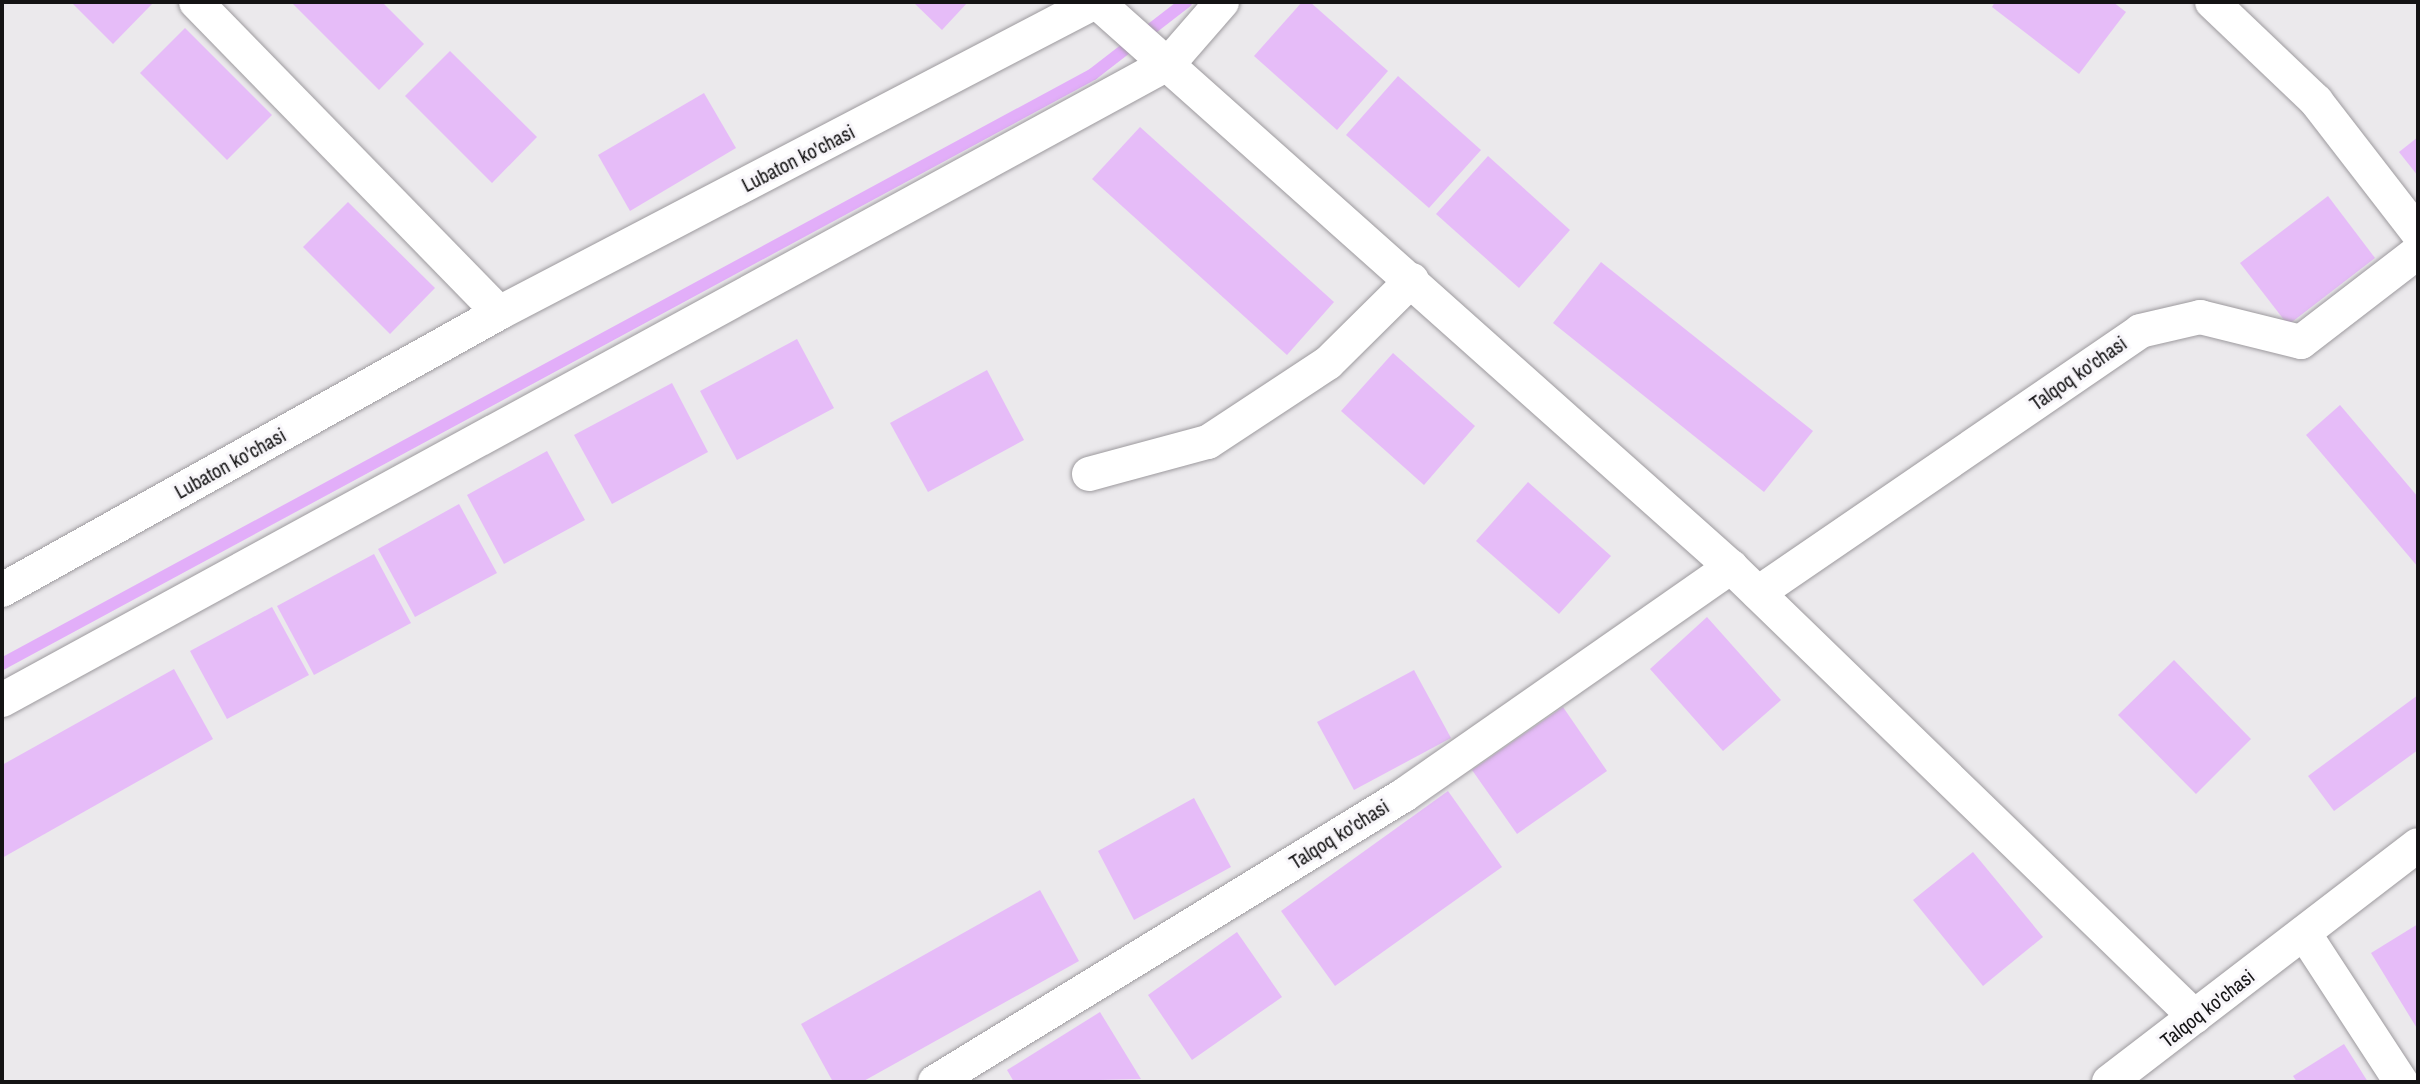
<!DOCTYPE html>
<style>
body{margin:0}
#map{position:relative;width:2420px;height:1084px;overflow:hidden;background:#ebe9ec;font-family:"Archivo Narrow",sans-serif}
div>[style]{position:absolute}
.stream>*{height:12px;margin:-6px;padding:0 6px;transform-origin:6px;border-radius:6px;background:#e2aef9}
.building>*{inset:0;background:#e6bcf8}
.roads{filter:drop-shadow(0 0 2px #9d9a9e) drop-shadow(0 0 2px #9d9a9e)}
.minor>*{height:34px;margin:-17px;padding:0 17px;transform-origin:17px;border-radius:17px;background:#fff}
span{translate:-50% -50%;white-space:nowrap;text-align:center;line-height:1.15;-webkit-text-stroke:6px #f8f6fa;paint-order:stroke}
.street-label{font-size:20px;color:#141314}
.frame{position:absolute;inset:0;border:4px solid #141314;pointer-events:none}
</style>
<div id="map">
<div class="stream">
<i style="left:2px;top:664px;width:1240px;rotate:-28.4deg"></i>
<i style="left:1093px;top:74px;width:118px;rotate:-37.7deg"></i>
</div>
<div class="building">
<i style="clip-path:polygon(71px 2px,154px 2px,113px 44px)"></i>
<i style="clip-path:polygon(291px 2px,382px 2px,424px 44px,379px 90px)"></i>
<i style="clip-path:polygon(913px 2px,968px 2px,942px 30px)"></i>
<i style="clip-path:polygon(1302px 2px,1310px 2px,1388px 71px,1337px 130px,1254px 56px)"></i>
<i style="clip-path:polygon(1995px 2px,2113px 2px,2126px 12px,2079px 74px,1992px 7px)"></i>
<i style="clip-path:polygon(185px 28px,272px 115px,227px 160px,140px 73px)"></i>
<i style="clip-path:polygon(450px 51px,537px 137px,492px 183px,405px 96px)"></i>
<i style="clip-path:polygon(1398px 76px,1481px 150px,1429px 208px,1346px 135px)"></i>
<i style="clip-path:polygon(704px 93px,736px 148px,630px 211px,598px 155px)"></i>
<i style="clip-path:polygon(1140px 127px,1334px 302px,1287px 355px,1092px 179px)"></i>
<i style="clip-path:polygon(2418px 137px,2418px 176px,2399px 152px)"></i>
<i style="clip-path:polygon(1488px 156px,1570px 230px,1519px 288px,1436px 214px)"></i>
<i style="clip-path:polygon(2328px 196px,2375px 258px,2288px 325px,2240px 263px)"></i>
<i style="clip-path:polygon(348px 202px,435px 288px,390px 334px,303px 247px)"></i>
<i style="clip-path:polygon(1601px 262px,1813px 431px,1764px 492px,1553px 323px)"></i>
<i style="clip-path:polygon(797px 339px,834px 408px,737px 460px,700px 391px)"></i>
<i style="clip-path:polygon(1393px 353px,1475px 426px,1424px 485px,1341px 411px)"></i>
<i style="clip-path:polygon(987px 370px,1024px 440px,928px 492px,890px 423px)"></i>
<i style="clip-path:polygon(672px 383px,708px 452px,612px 504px,574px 435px)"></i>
<i style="clip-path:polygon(2340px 405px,2418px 497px,2418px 567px,2306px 435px)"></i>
<i style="clip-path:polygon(547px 451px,585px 520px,504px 564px,467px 495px)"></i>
<i style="clip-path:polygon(1528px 482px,1611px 556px,1559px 614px,1476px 541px)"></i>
<i style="clip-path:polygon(459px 504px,497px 573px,415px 617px,378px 549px)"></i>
<i style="clip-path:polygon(374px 554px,411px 623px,314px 675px,277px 606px)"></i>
<i style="clip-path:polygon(272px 607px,309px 675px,227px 719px,190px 651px)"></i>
<i style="clip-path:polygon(1707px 617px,1781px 700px,1723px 751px,1650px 669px)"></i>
<i style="clip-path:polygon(2174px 660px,2251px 739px,2196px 794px,2118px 715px)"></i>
<i style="clip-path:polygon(174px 669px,213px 739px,2px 858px,2px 765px)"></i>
<i style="clip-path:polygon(1414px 670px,1451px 738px,1354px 790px,1317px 722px)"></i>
<i style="clip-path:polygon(2418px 695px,2418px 750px,2334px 811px,2308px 776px)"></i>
<i style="clip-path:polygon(1563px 707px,1607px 771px,1517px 834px,1472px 770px)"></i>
<i style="clip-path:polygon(1448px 791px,1502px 867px,1335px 986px,1281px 911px)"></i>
<i style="clip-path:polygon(1194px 798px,1231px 867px,1134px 920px,1098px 851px)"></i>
<i style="clip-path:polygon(1973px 852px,2043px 937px,1983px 986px,1913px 900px)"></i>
<i style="clip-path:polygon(1040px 890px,1079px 961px,862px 1082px,833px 1082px,801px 1024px)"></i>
<i style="clip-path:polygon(2418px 924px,2418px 1030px,2371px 953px)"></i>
<i style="clip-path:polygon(1237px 932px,1282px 997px,1192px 1060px,1148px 995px)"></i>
<i style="clip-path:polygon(1100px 1012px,1141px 1079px,1014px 1082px,1007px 1070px)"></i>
<i style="clip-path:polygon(2344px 1044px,2368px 1082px,2297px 1082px,2293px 1076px)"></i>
</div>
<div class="roads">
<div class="minor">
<i style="left:196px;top:2px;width:434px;rotate:45.7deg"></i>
<i style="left:1097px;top:2px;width:849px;rotate:41.71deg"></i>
<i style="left:1731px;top:567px;width:646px;rotate:44.12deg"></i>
<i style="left:2212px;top:2px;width:144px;rotate:43.6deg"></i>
<i style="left:2316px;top:101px;width:167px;rotate:52.3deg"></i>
<i style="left:1089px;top:474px;width:123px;rotate:-15.1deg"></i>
<i style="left:1208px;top:442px;width:144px;rotate:-33.4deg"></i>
<i style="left:1328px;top:363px;width:118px;rotate:-44.7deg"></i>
<i style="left:2px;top:590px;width:569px;rotate:-29.13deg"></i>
<i style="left:499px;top:313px;width:672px;rotate:-27.56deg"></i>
<i style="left:1758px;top:593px;width:463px;rotate:-34.4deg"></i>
<i style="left:2140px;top:331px;width:62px;rotate:-13.1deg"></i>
<i style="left:2200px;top:317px;width:104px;rotate:13.9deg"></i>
<i style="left:2301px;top:342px;width:148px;rotate:-37.6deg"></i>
<i style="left:2px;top:700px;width:1330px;rotate:-28.63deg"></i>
<i style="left:1169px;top:63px;width:81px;rotate:-49deg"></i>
<i style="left:2304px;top:933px;width:178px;rotate:56.9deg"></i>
<i style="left:935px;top:1082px;width:550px;rotate:-31.46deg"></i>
<i style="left:1404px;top:795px;width:399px;rotate:-34.9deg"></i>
<i style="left:2109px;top:1082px;width:389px;rotate:-37.5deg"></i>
</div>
</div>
<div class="street-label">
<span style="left:798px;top:158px;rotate:-27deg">Lubaton ko'chasi</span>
<span style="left:2078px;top:373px;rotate:-35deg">Talqoq ko'chasi</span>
<span style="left:230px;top:463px;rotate:-29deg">Lubaton ko'chasi</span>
<span style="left:1339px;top:834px;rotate:-32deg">Talqoq ko'chasi</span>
<span style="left:2207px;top:1008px;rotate:-38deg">Talqoq ko'chasi</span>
</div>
<div class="frame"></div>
</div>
